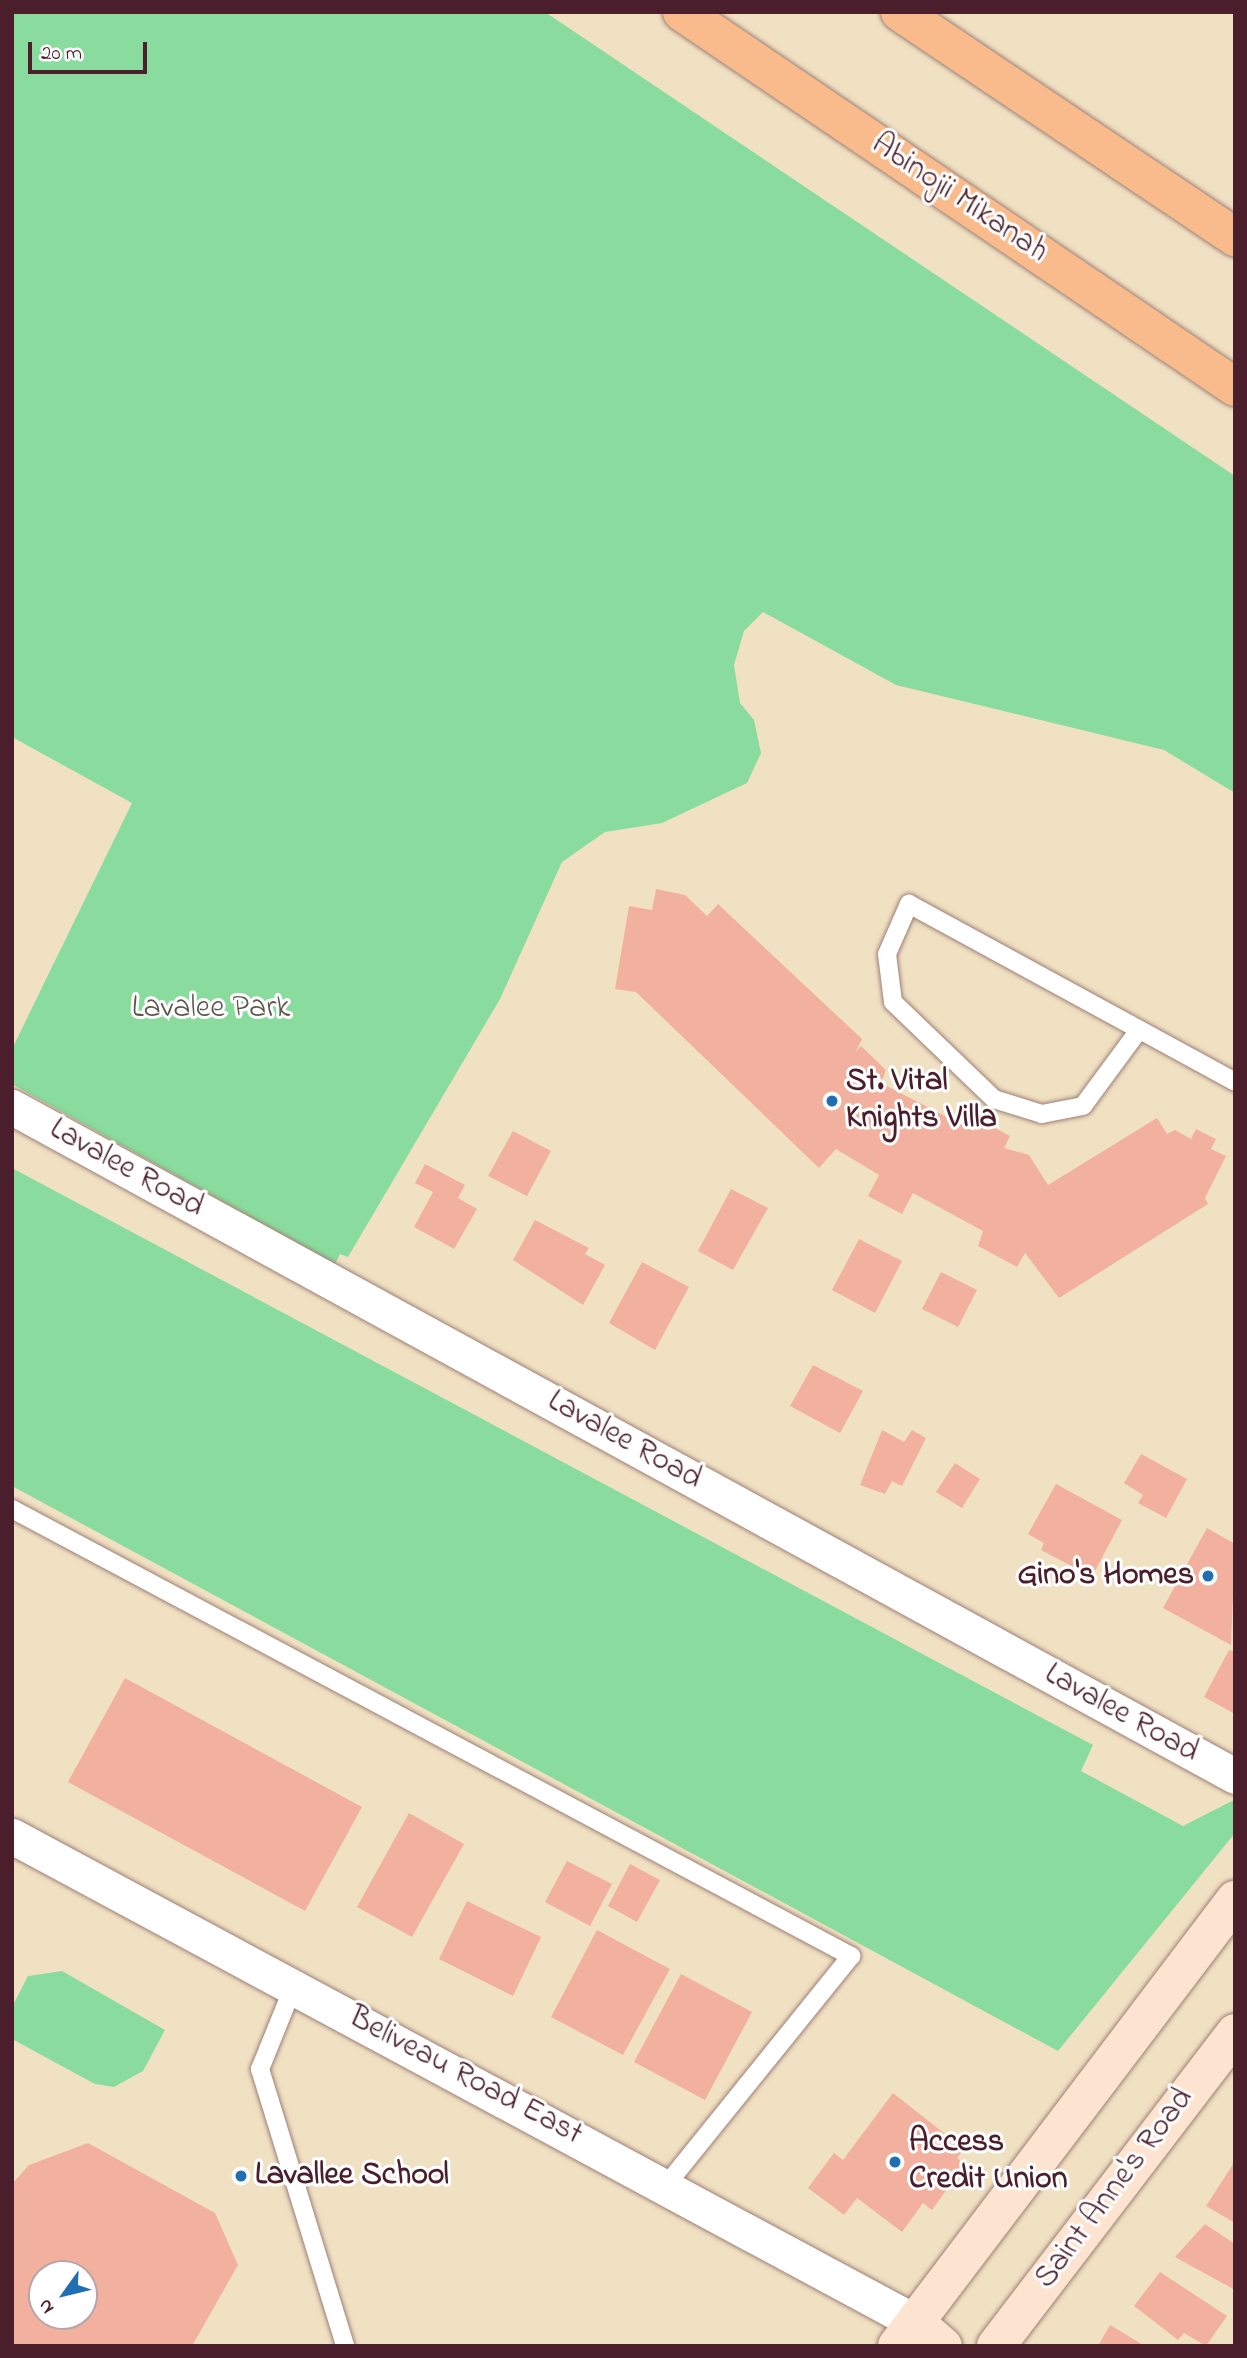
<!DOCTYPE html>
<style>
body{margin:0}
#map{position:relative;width:1247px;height:2358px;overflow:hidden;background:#f1e1c3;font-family:"Indie Flower",sans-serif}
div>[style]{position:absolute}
.green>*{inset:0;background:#89dc9d}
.building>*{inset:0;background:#f1b19e}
.roads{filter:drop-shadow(0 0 2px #9e8077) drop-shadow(0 0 2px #9e8077)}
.lane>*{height:18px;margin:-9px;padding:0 9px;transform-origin:9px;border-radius:9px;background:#fff}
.street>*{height:35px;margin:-17.5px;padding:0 17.5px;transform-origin:17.5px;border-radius:17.5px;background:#fff}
.secondary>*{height:38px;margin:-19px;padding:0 19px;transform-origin:19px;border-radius:19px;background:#fde4d1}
.primary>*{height:38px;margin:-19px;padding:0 19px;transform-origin:19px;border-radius:19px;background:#fabb8c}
.dots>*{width:19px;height:19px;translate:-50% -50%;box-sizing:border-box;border:4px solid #fff;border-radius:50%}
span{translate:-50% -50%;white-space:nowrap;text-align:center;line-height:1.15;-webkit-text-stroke:6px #fff;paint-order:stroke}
.street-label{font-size:32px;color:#4a1f2b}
.park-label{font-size:32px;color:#5d584d}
.poi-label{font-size:32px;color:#4a1f2b;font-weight:700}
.left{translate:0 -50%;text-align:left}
.right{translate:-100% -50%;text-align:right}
.frame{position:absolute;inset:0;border:14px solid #4a1f2b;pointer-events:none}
.north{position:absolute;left:28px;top:2260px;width:70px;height:70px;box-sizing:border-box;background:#fff;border:2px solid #b7a5aa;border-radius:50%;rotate:236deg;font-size:19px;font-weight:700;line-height:28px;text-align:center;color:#4a1f2b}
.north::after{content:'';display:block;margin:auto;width:24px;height:32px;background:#1f6fb2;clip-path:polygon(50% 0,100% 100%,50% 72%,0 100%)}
.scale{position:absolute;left:28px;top:42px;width:119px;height:32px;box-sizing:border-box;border:4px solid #4a1f2b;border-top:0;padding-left:9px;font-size:21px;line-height:24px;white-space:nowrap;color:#4a1f2b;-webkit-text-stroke:5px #fff;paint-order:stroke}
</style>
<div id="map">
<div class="green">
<i style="clip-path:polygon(12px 12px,545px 12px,1235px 476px,1235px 793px,1164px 750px,896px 685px,763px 612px,744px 631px,734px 665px,740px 703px,754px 720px,761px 753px,747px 783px,662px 823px,605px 832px,562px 862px,500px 999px,348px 1257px,340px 1254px,335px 1264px,12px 1084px,12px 1049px,132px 803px,12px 737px)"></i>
<i style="clip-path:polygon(12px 1168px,1093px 1745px,1081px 1771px,1183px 1826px,1234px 1800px,1235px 1833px,1058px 2051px,12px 1486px)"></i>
<i style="clip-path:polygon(62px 1971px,165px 2030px,143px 2071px,114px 2087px,95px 2084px,12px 2039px,12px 2007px,28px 1976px)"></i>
</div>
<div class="building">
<i style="clip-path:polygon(656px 889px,685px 895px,707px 916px,718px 904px,862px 1039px,856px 1051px,861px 1046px,886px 1070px,881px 1083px,974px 1131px,980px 1120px,1010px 1136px,1004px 1148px,1029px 1155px,1048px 1185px,1157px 1118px,1167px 1134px,1175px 1130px,1191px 1139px,1196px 1129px,1216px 1139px,1211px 1149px,1226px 1156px,1205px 1198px,1208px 1204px,1059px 1298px,1025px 1253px,1017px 1267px,978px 1246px,983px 1231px,913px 1193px,902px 1214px,868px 1196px,879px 1175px,836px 1149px,819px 1168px,636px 992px,615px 989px,629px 906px,652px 910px)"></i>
<i style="clip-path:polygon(513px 1131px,551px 1151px,527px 1196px,488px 1176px)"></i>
<i style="clip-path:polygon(425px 1164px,465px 1185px,458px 1198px,477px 1209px,454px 1249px,414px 1227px,433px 1192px,415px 1183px)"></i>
<i style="clip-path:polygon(731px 1189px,768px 1208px,733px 1270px,698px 1251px)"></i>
<i style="clip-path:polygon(535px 1220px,589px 1248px,585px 1254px,605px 1265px,583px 1305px,513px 1260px)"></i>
<i style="clip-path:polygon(859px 1239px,902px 1261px,875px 1313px,832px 1290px)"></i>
<i style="clip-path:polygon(642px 1262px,689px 1287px,655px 1350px,609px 1323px)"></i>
<i style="clip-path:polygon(941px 1272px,977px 1290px,958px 1327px,922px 1309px)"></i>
<i style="clip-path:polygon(813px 1365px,863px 1391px,840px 1433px,790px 1406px)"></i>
<i style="clip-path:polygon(882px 1430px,904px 1442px,912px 1430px,926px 1438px,902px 1486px,892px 1481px,885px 1494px,860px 1485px)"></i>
<i style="clip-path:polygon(1141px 1454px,1187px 1479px,1166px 1518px,1138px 1503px,1143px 1495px,1124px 1483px)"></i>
<i style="clip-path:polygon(955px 1463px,980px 1479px,962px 1508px,936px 1492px)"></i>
<i style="clip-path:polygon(1056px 1484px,1122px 1520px,1095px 1571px,1086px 1566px,1083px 1572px,1041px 1550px,1044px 1543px,1028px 1534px)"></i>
<i style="clip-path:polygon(1207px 1528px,1235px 1544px,1231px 1645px,1163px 1608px)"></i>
<i style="clip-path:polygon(1229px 1650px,1235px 1652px,1235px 1714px,1204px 1697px)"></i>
<i style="clip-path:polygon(125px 1678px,362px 1807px,305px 1911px,68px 1782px)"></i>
<i style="clip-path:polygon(409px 1813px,464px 1844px,412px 1937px,357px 1907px)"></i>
<i style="clip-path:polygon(567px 1861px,612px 1884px,590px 1926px,545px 1902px)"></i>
<i style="clip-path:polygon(630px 1864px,660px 1880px,637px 1922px,608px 1906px)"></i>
<i style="clip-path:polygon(467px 1901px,541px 1937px,513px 1996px,439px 1959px)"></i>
<i style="clip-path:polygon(597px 1930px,670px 1969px,623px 2055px,551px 2017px)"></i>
<i style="clip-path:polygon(681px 1974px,752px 2012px,705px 2100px,634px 2062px)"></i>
<i style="clip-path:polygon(893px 2093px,964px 2149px,957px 2158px,965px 2164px,932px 2210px,923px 2203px,902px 2232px,857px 2198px,844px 2215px,808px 2188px,834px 2153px,843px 2160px)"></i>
<i style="clip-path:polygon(evenodd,88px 2143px,215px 2213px,238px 2265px,192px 2346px,12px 2346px,12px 2184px,29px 2165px,88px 2143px,42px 2274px,84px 2274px,84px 2316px,42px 2316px,42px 2274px)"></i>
<i style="clip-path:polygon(1235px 2161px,1235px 2223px,1206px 2206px)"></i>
<i style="clip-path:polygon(1205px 2224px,1235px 2244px,1235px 2290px,1175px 2257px)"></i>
<i style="clip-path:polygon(1160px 2272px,1227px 2316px,1206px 2346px,1184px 2333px,1178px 2340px,1134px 2306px)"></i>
<i style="clip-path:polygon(1110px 2325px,1145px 2346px,1098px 2346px)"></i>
</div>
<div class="roads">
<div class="lane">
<i style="left:1139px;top:1030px;width:94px;rotate:126.4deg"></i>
<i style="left:1083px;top:1106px;width:42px;rotate:169deg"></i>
<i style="left:1042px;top:1114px;width:50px;rotate:-162.6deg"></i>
<i style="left:994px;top:1099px;width:140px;rotate:-136.2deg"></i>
<i style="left:893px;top:1002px;width:48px;rotate:-97.1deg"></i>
<i style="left:887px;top:954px;width:55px;rotate:-66.3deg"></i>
<i style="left:909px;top:904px;width:371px;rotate:28.6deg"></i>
<i style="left:12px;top:1509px;width:951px;rotate:28.05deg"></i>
<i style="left:851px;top:1956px;width:294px;rotate:128.9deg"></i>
<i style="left:294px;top:1985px;width:91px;rotate:112deg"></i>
<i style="left:260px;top:2069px;width:290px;rotate:72.9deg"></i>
</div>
<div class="street">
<i style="left:12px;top:1107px;width:1394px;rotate:28.68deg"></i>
<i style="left:12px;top:1836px;width:1025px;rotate:28.29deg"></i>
</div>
<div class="secondary">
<i style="left:915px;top:2322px;width:37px;rotate:41deg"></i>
<i style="left:897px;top:2346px;width:560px;rotate:-52.84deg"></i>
<i style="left:996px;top:2346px;width:394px;rotate:-52.6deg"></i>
</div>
<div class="primary">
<i style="left:682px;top:12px;width:668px;rotate:34.14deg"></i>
<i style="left:900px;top:12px;width:404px;rotate:33.9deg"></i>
</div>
</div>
<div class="dots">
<i style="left:832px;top:1101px;background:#1f6fb2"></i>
<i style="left:1208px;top:1576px;background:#1f6fb2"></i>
<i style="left:895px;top:2162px;background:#1f6fb2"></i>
<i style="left:241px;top:2176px;background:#1f6fb2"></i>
</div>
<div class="street-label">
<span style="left:959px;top:199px;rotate:34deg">Abinojii Mikanah</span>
<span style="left:126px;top:1169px;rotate:29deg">Lavalee Road</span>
<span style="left:624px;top:1441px;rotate:29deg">Lavalee Road</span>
<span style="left:1121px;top:1714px;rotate:29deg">Lavalee Road</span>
<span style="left:465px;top:2077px;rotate:28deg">Beliveau Road East</span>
<span style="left:1115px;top:2189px;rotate:-53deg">Saint Anne's Road</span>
</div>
<div class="park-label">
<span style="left:211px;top:1009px">Lavalee Park</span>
</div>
<div class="poi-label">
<span class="left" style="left:846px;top:1101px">St. Vital<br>Knights Villa</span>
<span class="right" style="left:1194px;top:1576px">Gino's Homes</span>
<span class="left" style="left:909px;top:2162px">Access<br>Credit Union</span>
<span class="left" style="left:255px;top:2176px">Lavallee School</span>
</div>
<div class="frame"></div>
<div class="north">N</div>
<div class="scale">20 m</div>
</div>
